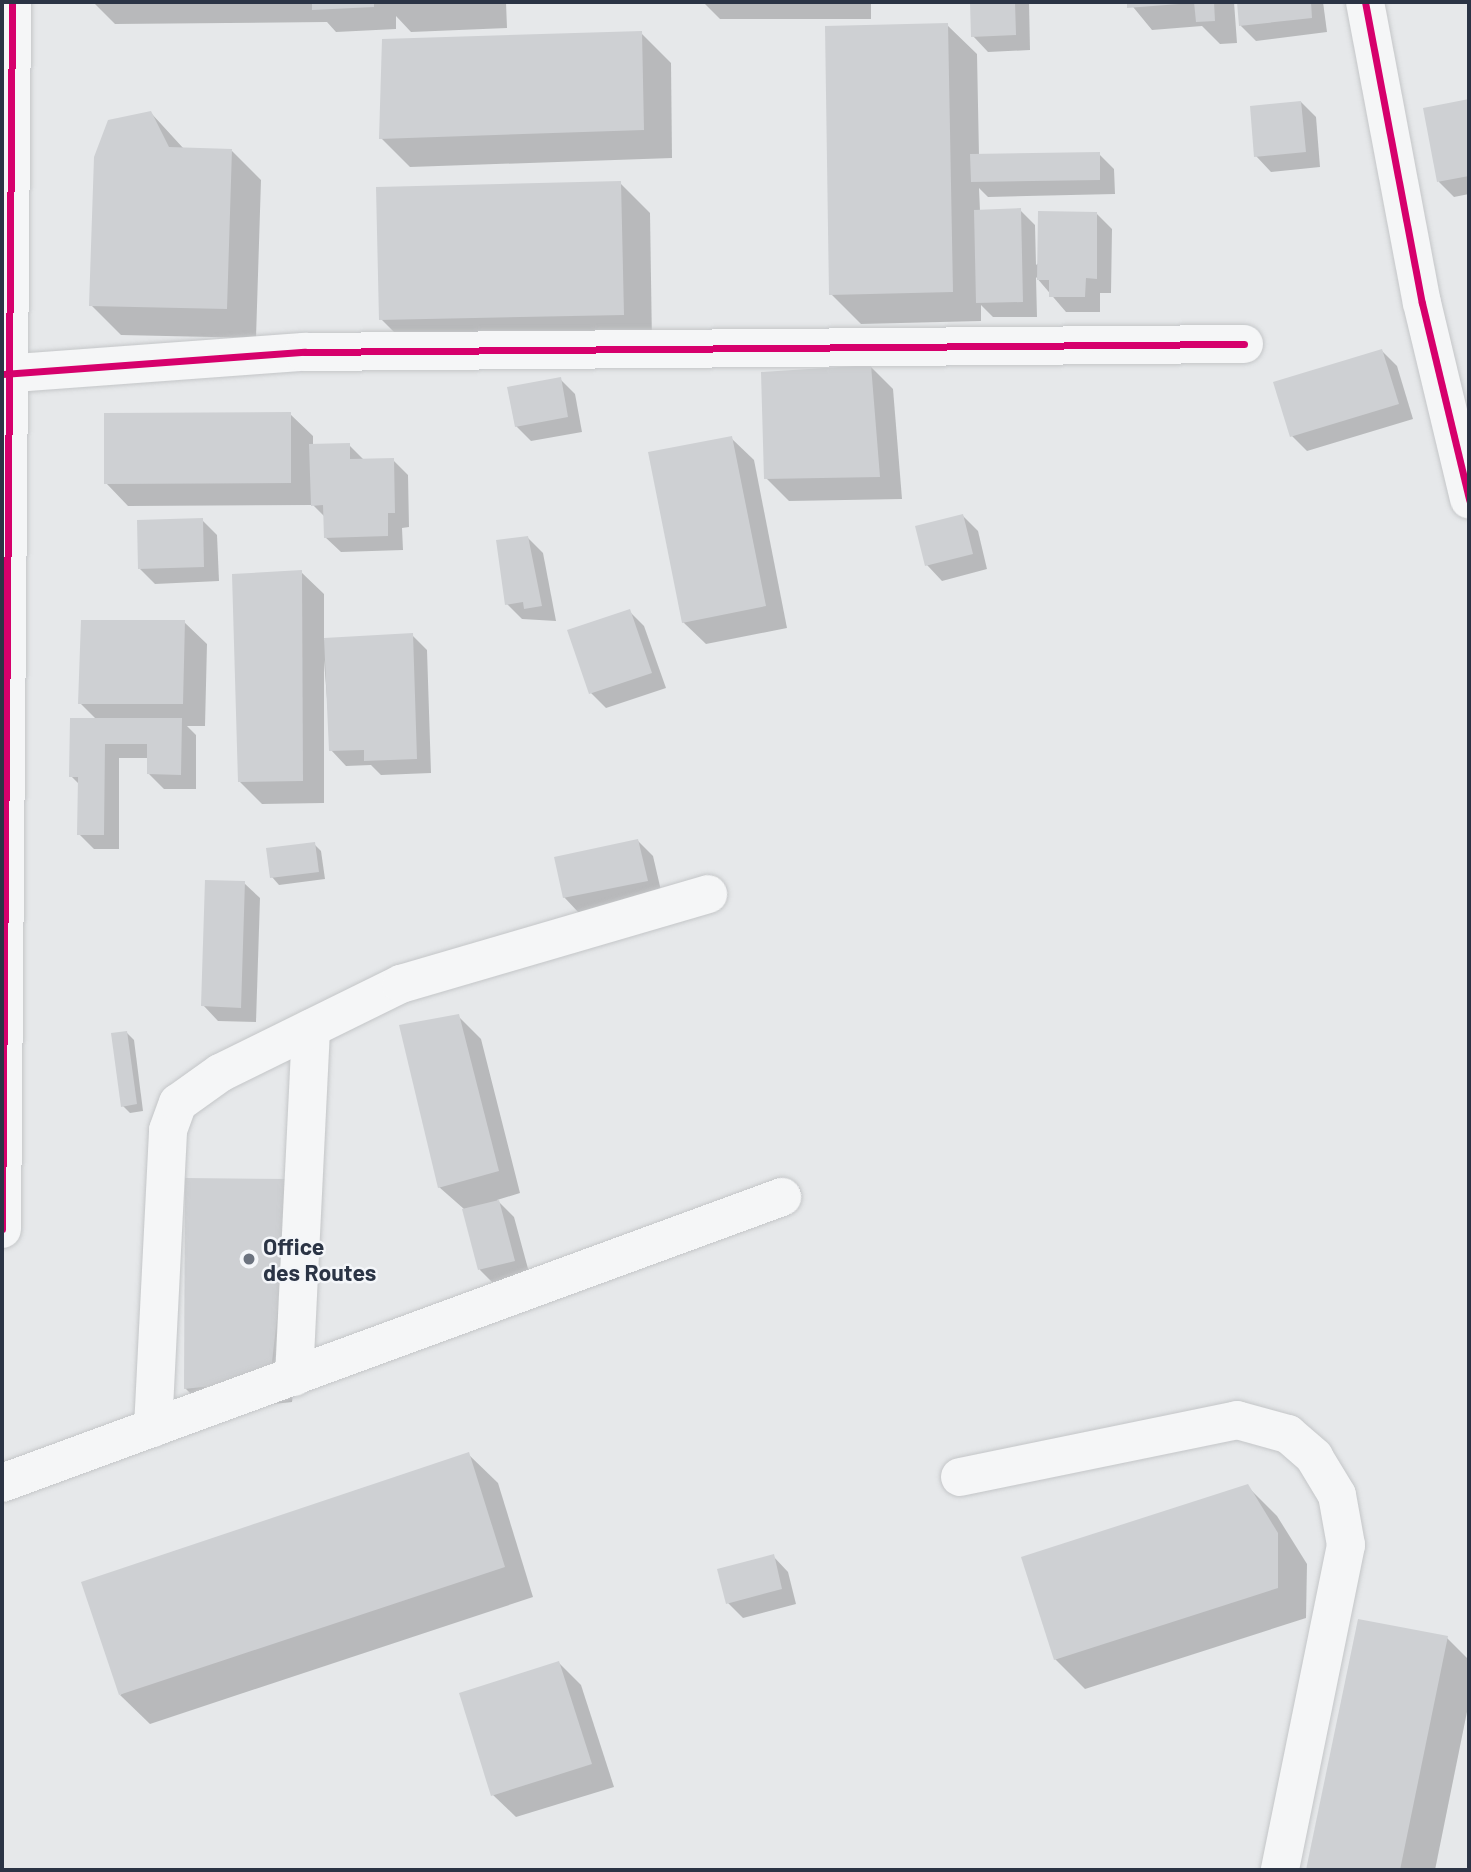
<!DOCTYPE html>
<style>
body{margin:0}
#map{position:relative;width:1471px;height:1872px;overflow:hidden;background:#e6e8ea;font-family:Barlow,sans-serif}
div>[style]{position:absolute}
.shadow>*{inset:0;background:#0003}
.building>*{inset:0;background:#ced0d3}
.roads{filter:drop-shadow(0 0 2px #c4c6c8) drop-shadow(0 0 2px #c4c6c8)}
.minor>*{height:38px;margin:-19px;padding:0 19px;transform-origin:19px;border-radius:19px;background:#f5f6f7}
.cycleway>*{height:7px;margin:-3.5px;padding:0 3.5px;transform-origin:3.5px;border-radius:3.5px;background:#d6006c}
.dots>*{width:19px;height:19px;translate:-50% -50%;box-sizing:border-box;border:4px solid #f4f6f9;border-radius:50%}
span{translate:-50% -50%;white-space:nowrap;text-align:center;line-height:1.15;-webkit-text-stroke:5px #f4f6f9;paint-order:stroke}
.poi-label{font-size:23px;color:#2b3445;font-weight:700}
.left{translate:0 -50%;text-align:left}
.frame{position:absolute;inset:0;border:4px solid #2b3445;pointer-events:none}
</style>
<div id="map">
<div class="shadow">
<i style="clip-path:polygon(93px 2px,506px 2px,507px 28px,411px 32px,396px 16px,396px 29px,336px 32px,327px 22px,115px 24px)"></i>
<i style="clip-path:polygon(703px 2px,871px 2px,871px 19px,720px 19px)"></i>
<i style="clip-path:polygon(972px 2px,1029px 2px,1030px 50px,988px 52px,973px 36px)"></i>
<i style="clip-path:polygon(1129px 2px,1234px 2px,1237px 43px,1220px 44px,1202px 26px,1152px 30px)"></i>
<i style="clip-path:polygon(1238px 2px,1323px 2px,1327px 32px,1256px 41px,1241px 26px)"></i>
<i style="clip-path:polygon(947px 25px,977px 54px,979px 156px,1099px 154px,1114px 169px,1115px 194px,988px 197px,979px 188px,980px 211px,1020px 210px,1035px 225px,1036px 265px,1097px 214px,1112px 229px,1111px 293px,1100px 293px,1100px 312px,1066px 312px,1036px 277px,1037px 317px,993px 317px,981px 305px,981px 321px,861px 324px,831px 294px)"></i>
<i style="clip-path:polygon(641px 33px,671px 63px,672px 158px,410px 167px,381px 138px)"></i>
<i style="clip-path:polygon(1469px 101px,1469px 194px,1454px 197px,1439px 182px,1425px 109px)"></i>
<i style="clip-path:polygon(1301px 102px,1316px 117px,1320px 167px,1271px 172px,1256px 156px)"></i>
<i style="clip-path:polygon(151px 113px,184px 149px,232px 151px,261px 180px,256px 338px,121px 335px,91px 305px)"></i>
<i style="clip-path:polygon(620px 183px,650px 213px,652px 344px,410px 348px,381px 319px)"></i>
<i style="clip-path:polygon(1382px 351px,1397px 366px,1413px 419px,1307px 451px,1292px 436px)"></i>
<i style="clip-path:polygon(871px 367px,893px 389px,902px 499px,789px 501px,766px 478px)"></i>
<i style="clip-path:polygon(560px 379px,575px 394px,582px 432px,531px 441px,516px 426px)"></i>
<i style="clip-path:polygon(290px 414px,313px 436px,313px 446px,349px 445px,365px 461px,393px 460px,408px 475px,409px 527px,402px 528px,403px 550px,341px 552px,325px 537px,325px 517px,313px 505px,128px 506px,106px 483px)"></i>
<i style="clip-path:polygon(731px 438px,754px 460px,787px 628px,706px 644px,683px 622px)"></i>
<i style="clip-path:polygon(963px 516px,978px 531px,987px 569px,942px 581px,927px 565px)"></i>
<i style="clip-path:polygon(202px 520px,217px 535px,219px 581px,155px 584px,140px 569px)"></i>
<i style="clip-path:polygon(528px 538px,543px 553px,556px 621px,522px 619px,507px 604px)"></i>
<i style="clip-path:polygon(301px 572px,324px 594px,324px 640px,412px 635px,427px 650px,431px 773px,381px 775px,371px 765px,346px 766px,331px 750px,324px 660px,324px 803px,262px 804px,239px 781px)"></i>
<i style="clip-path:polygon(629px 611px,644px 626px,666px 688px,606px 708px,591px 693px)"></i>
<i style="clip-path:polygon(184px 622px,207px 644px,205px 726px,187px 726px,196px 735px,196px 789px,164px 789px,149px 774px,149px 758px,119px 758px,119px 849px,94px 849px,79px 834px,80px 785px,71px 776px,97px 720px,80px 703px)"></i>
<i style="clip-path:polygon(638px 841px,653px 856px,662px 895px,579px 913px,564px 897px)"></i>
<i style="clip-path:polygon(314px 844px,321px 851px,325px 879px,279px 885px,272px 877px)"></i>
<i style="clip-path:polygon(244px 883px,260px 898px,256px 1022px,218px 1021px,203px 1005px)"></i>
<i style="clip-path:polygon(458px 1016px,481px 1039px,520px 1193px,497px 1200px,514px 1217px,530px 1276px,495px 1285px,480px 1270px,464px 1209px,439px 1187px)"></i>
<i style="clip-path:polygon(127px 1033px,134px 1040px,143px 1111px,130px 1113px,123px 1106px)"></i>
<i style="clip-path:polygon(evenodd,315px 1203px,292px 1402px,208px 1411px,185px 1388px,315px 1203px,278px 1377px,206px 1389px,206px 1385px,278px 1377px)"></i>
<i style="clip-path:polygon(468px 1454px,498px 1483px,533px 1597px,150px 1724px,120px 1695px)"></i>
<i style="clip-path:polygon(1247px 1486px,1277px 1516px,1307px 1564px,1306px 1618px,1085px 1689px,1055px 1659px)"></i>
<i style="clip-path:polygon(773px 1556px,788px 1572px,796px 1604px,743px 1618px,728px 1603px)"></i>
<i style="clip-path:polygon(1359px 1621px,1447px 1638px,1469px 1660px,1469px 1702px,1435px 1870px,1308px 1870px)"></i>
<i style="clip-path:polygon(559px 1663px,581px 1685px,614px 1787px,516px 1817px,493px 1795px)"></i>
</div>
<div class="building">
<i style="clip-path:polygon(312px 2px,374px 2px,374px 7px,312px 10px)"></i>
<i style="clip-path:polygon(970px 2px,1015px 2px,1016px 35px,971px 37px)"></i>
<i style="clip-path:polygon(1127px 2px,1179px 2px,1179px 4px,1127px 8px)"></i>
<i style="clip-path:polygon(1194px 2px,1214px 2px,1215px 21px,1196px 22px)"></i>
<i style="clip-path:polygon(1237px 2px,1311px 2px,1312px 18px,1239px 26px)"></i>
<i style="clip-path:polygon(948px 23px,953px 292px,829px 295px,825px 26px)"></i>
<i style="clip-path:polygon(642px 31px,644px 130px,379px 139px,382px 39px)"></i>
<i style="clip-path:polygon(1469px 99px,1469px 176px,1437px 182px,1423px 108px)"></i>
<i style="clip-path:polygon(1301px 101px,1306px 152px,1254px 157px,1250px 106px)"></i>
<i style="clip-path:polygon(151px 111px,169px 147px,232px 149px,227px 309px,89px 306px,94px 157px,108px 120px)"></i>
<i style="clip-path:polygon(1100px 152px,1100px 180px,971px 182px,970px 154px)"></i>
<i style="clip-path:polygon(621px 181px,624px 315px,379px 320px,376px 187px)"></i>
<i style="clip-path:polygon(1021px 208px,1023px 302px,976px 303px,974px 210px)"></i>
<i style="clip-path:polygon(1038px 211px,1097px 212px,1097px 279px,1086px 278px,1085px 297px,1049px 297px,1049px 280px,1037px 280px)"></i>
<i style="clip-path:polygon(1382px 349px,1399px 404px,1290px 437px,1273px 382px)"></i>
<i style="clip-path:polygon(871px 365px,880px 477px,764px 479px,761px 372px)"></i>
<i style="clip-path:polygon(561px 377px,568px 417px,515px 427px,507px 387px)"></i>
<i style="clip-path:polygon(291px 412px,291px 483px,104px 484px,104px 413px)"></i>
<i style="clip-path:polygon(732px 436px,766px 606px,682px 623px,648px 452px)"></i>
<i style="clip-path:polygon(350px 443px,350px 459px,394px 458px,395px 513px,388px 513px,388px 536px,324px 538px,323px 505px,311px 506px,309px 444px)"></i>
<i style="clip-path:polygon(963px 514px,973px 554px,925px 566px,915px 526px)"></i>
<i style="clip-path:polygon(203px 518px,204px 567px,138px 569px,137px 520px)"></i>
<i style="clip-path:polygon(528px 536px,542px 606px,524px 609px,523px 602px,505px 605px,496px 540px)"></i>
<i style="clip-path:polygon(302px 570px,303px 781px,238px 782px,232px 574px)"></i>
<i style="clip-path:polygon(630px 609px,652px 673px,589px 694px,567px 630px)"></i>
<i style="clip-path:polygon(81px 620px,185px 620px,183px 704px,78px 704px)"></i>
<i style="clip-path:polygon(413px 633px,417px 759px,364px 761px,364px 750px,329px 751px,324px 638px)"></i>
<i style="clip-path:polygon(70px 718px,182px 718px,181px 775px,147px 774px,147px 744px,105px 744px,104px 835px,77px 835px,78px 777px,69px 777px)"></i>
<i style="clip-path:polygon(638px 839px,648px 881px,563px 898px,554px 857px)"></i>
<i style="clip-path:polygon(315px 842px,319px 872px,270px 878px,266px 848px)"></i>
<i style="clip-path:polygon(205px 880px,245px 881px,241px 1008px,201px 1006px)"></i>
<i style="clip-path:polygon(459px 1014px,499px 1171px,438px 1188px,399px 1025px)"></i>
<i style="clip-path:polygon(127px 1031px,137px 1104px,121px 1107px,111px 1033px)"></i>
<i style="clip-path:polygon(185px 1178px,293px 1179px,270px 1380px,184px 1389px)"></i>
<i style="clip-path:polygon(499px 1200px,515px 1261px,478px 1270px,462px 1209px)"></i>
<i style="clip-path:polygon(469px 1452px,505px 1567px,119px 1695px,81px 1582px)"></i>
<i style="clip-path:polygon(1248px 1484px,1278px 1533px,1278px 1588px,1054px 1660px,1021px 1557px)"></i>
<i style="clip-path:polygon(774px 1554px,782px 1589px,726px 1604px,717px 1569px)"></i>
<i style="clip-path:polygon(1358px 1619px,1448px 1636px,1400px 1870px,1306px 1870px)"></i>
<i style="clip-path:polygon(559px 1661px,592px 1764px,491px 1796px,459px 1693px)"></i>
</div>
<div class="roads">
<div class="minor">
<i style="left:1365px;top:2px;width:306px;rotate:79.3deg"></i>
<i style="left:1422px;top:303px;width:202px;rotate:76.5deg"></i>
<i style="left:2px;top:374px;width:303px;rotate:-4.2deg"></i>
<i style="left:304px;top:352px;width:940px;rotate:-0.49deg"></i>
<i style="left:2px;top:1229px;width:1227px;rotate:-89.53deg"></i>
<i style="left:294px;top:1377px;width:349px;rotate:-87.2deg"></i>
<i style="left:153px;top:1428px;width:298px;rotate:-87.1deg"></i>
<i style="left:168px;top:1130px;width:29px;rotate:-70deg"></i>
<i style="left:178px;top:1103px;width:52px;rotate:-35.5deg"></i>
<i style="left:220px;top:1073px;width:202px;rotate:-26.2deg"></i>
<i style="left:401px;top:984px;width:320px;rotate:-16.3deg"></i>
<i style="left:960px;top:1477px;width:283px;rotate:-11.6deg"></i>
<i style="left:1237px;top:1420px;width:53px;rotate:15.4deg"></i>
<i style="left:1288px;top:1434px;width:35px;rotate:41deg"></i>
<i style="left:1314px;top:1457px;width:44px;rotate:58.8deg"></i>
<i style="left:1337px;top:1495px;width:51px;rotate:79.8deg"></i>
<i style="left:1346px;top:1545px;width:332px;rotate:101.5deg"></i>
<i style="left:2px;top:1483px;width:831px;rotate:-20.14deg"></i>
</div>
</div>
<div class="cycleway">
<i style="left:1365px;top:2px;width:306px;rotate:79.3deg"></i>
<i style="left:1422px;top:303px;width:202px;rotate:76.5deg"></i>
<i style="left:2px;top:374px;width:303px;rotate:-4.2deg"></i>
<i style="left:304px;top:352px;width:940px;rotate:-0.49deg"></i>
<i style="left:2px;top:1229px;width:1227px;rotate:-89.53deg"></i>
</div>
<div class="dots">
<i style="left:249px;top:1259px;background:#6c737f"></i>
</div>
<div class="poi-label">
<span class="left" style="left:263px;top:1259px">Office<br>des Routes</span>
</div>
<div class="frame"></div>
</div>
